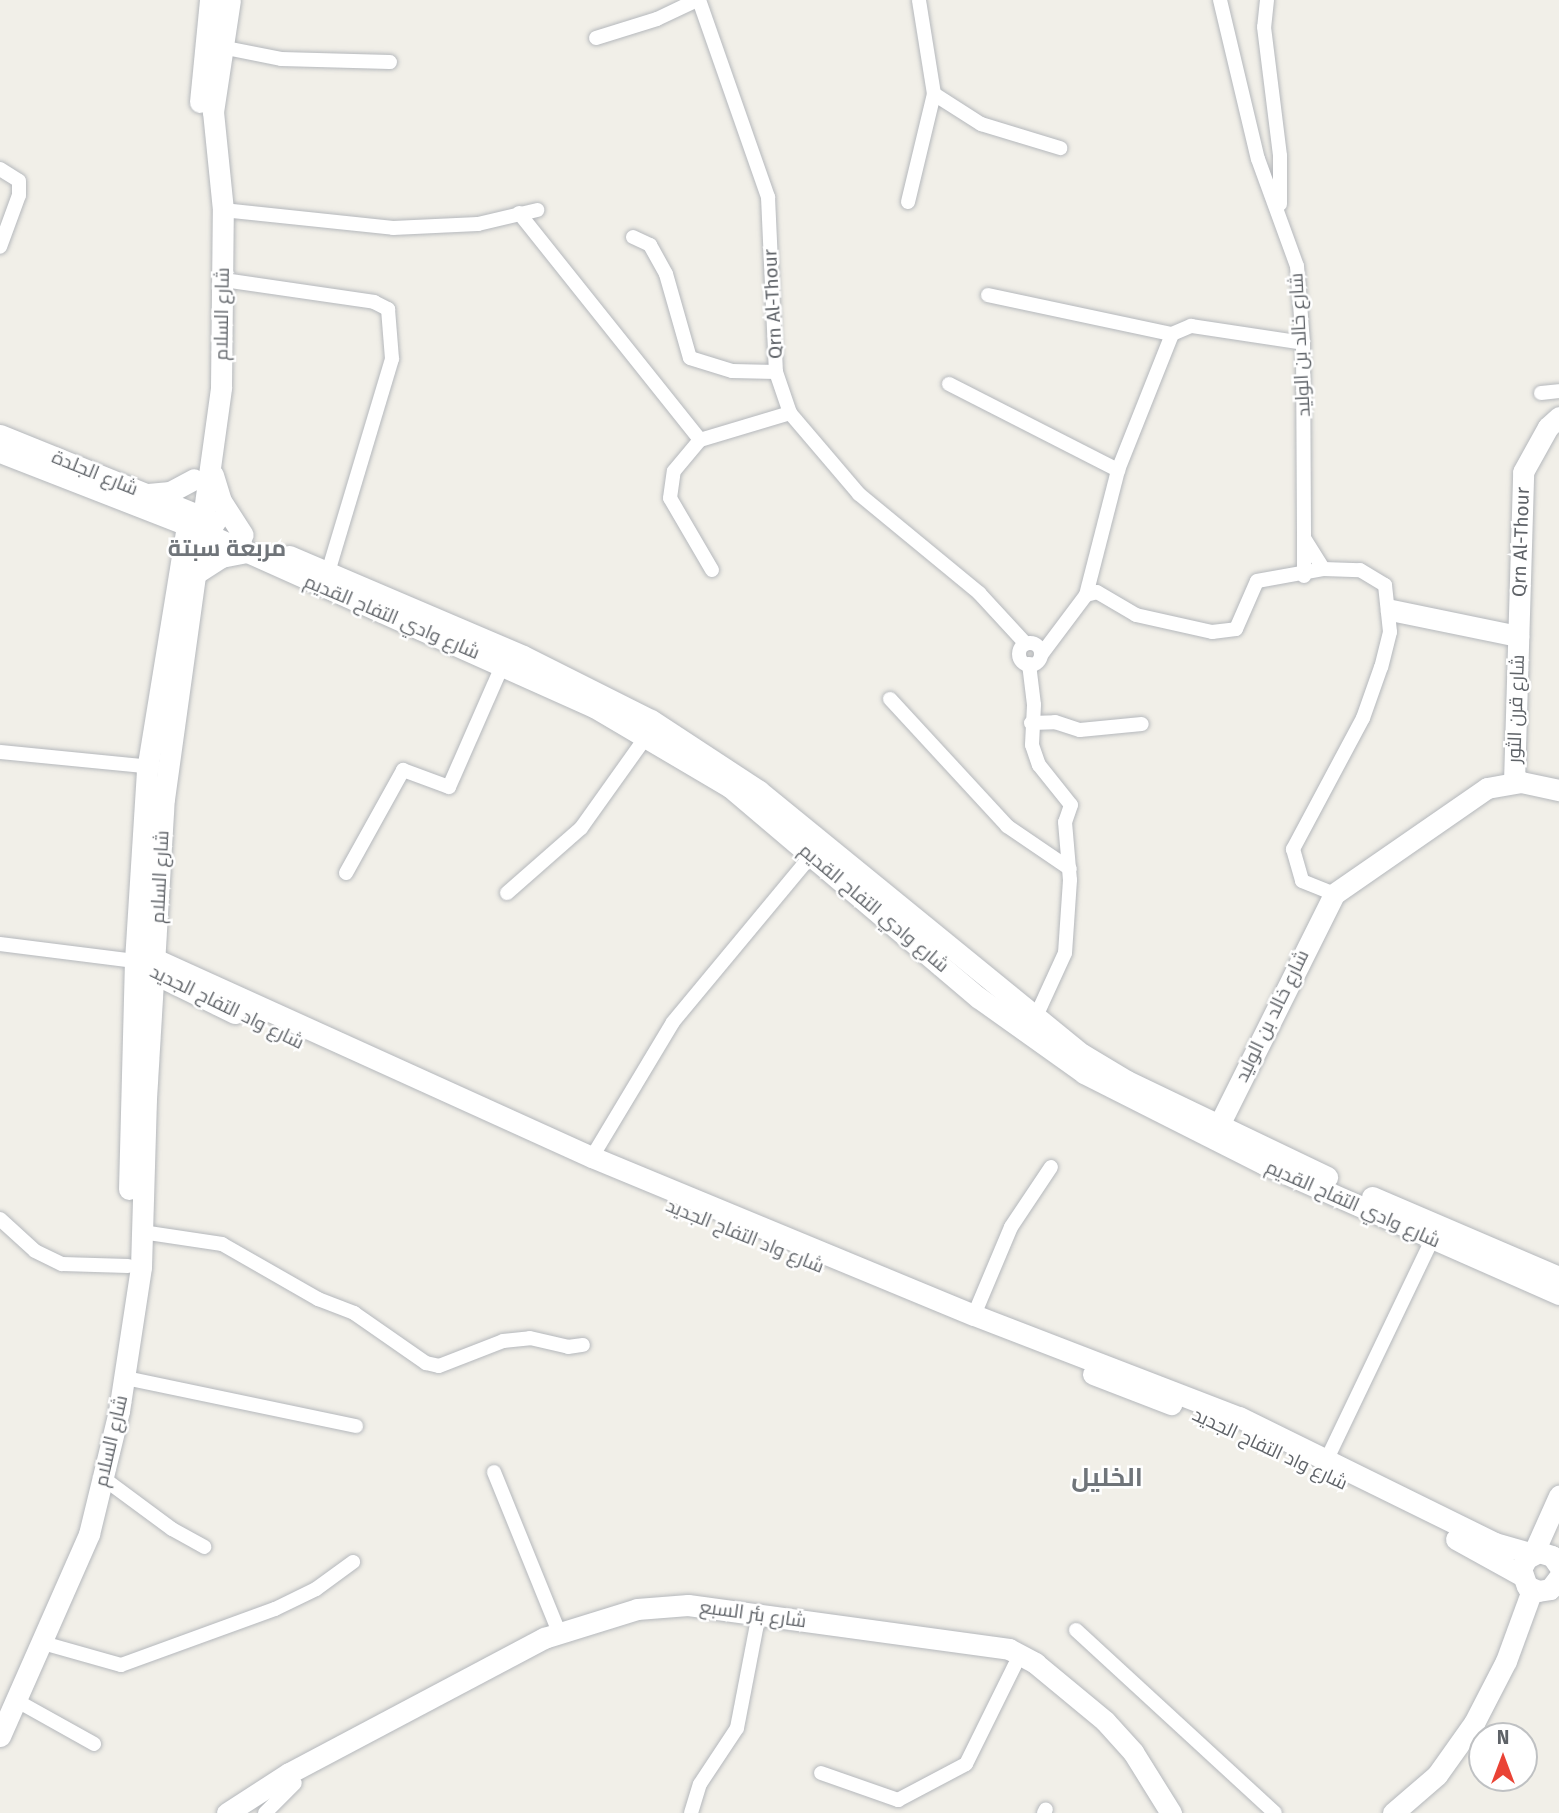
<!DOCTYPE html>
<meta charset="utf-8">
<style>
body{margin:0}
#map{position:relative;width:1559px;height:1813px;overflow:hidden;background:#f1efe8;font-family:"Fira Sans",Cairo,sans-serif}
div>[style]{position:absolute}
.roads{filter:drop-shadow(0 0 2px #b5b8bc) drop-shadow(0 0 2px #b5b8bc)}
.street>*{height:14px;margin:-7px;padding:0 7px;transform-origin:7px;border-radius:7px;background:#fff}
.street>.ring{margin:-7px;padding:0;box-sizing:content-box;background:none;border:14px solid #fff;border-radius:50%}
.secondary>*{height:21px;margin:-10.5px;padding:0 10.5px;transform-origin:10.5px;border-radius:10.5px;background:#fff}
span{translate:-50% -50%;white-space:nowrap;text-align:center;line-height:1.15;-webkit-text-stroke:5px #fff;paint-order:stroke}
.street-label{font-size:19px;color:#5f6368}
.quarter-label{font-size:23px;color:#70757a;font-weight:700}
.district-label{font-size:26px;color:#70757a;font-weight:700}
.north{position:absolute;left:1468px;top:1722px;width:70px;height:70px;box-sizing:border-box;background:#fff;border:2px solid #bfc1c3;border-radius:50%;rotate:0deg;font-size:19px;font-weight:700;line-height:28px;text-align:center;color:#5f6368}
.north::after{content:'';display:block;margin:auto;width:24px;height:32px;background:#ea4335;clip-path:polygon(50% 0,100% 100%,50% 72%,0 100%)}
</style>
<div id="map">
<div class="roads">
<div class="street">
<i style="left:699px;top:0;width:209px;rotate:70.7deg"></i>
<i style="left:768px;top:197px;width:175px;rotate:87.4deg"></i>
<i style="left:776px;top:372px;width:43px;rotate:71.1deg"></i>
<i style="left:790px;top:413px;width:106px;rotate:49.6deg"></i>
<i style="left:859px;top:494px;width:156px;rotate:39.5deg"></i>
<i style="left:979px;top:593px;width:69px;rotate:47.3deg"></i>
<i style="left:1220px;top:0;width:163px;rotate:76.6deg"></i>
<i style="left:1258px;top:159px;width:114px;rotate:70deg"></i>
<i style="left:1297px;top:266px;width:77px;rotate:85.5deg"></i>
<i style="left:1303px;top:343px;width:195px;rotate:89.7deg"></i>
<i style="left:1304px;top:538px;width:36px;rotate:58deg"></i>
<i style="left:1267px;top:0;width:27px;rotate:96deg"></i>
<i style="left:1264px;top:27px;width:130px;rotate:82.9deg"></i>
<i style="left:1280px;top:156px;width:48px;rotate:90deg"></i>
<i style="left:596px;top:38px;width:64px;rotate:-17.3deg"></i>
<i style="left:657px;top:19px;width:44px;rotate:-25.4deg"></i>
<i style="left:221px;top:47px;width:61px;rotate:11.3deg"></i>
<i style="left:281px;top:59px;width:109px;rotate:1.6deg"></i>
<i style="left:934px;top:94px;width:56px;rotate:32.6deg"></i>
<i style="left:981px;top:124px;width:83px;rotate:16.9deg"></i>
<i style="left:0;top:169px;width:22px;rotate:32deg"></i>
<i style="left:19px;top:181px;width:14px;rotate:90deg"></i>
<i style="left:19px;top:195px;width:55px;rotate:110.1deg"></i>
<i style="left:908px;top:202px;width:111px;rotate:-76.5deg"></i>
<i style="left:934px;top:94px;width:95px;rotate:-99.1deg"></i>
<i style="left:223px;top:210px;width:171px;rotate:6deg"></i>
<i style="left:393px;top:228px;width:85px;rotate:-2.7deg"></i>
<i style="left:478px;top:224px;width:61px;rotate:-13.3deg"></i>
<i style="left:519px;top:213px;width:290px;rotate:51.4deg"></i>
<i style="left:633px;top:237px;width:19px;rotate:25deg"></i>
<i style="left:650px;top:245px;width:33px;rotate:61deg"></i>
<i style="left:666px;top:274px;width:87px;rotate:74.1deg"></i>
<i style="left:690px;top:358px;width:44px;rotate:17.2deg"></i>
<i style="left:732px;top:371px;width:44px;rotate:1.3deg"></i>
<i style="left:224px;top:280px;width:152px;rotate:8.3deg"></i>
<i style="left:374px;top:302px;width:16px;rotate:27deg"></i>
<i style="left:388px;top:309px;width:50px;rotate:85.4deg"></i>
<i style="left:392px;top:359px;width:223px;rotate:106.7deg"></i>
<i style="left:988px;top:295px;width:188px;rotate:12deg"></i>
<i style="left:949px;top:384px;width:190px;rotate:27deg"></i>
<i style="left:1541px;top:393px;width:18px;rotate:-6deg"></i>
<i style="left:1304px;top:539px;width:37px;rotate:90deg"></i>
<i style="left:712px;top:570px;width:83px;rotate:-120.3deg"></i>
<i style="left:670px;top:498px;width:27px;rotate:-82deg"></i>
<i style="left:674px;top:471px;width:40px;rotate:-50deg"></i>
<i style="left:700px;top:440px;width:94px;rotate:-16.7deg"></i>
<i style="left:1086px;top:595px;width:11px;rotate:-15deg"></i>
<i style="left:1097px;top:592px;width:45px;rotate:30.5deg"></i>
<i style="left:1136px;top:615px;width:78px;rotate:12.6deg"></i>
<i style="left:1212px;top:632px;width:24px;rotate:-7deg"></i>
<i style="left:1236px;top:629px;width:52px;rotate:-66.4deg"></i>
<i style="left:1257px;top:581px;width:67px;rotate:-10.3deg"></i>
<i style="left:1323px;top:569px;width:37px;rotate:2deg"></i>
<i style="left:1360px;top:570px;width:29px;rotate:31deg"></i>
<i style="left:1385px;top:585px;width:47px;rotate:83.9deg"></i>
<i style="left:1390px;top:632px;width:36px;rotate:104deg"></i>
<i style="left:1381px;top:667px;width:54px;rotate:109.4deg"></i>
<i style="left:1363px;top:718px;width:149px;rotate:118.1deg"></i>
<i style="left:1293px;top:849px;width:33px;rotate:74deg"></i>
<i style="left:1302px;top:881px;width:35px;rotate:22deg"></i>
<i class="ring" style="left:1019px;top:643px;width:8px;height:8px"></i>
<i style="left:1041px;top:655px;width:75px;rotate:-53.1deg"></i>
<i style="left:1086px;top:595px;width:129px;rotate:-75.6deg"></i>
<i style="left:1118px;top:470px;width:146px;rotate:-68.3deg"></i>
<i style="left:1172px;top:334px;width:21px;rotate:-23deg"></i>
<i style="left:1191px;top:326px;width:113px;rotate:8.6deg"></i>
<i style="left:1029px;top:664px;width:41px;rotate:83deg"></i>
<i style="left:1034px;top:705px;width:40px;rotate:92.9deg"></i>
<i style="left:1032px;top:745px;width:21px;rotate:71deg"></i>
<i style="left:1039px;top:765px;width:51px;rotate:51.3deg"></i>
<i style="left:1071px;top:805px;width:18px;rotate:109deg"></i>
<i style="left:1065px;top:822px;width:58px;rotate:85.1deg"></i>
<i style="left:1070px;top:880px;width:73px;rotate:93.9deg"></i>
<i style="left:1065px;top:953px;width:77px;rotate:114.6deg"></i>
<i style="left:890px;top:699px;width:173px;rotate:47.3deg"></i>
<i style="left:1007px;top:826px;width:76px;rotate:34.3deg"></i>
<i style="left:1031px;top:723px;width:24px;rotate:-2deg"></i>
<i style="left:1055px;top:722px;width:26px;rotate:18deg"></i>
<i style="left:1080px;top:730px;width:62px;rotate:-5.5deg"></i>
<i style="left:0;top:752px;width:153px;rotate:5.6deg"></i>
<i style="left:346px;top:873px;width:118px;rotate:-61deg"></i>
<i style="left:403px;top:770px;width:49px;rotate:20.3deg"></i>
<i style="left:449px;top:787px;width:134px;rotate:-66.3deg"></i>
<i style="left:507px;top:893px;width:98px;rotate:-41.3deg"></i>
<i style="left:581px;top:828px;width:120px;rotate:-54.5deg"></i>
<i style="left:0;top:944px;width:136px;rotate:7.2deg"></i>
<i style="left:592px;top:1157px;width:157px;rotate:-59deg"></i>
<i style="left:673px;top:1022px;width:224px;rotate:-50.3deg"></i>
<i style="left:0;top:1219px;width:47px;rotate:42.4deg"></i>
<i style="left:35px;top:1251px;width:30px;rotate:26deg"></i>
<i style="left:62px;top:1264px;width:66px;rotate:1.7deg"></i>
<i style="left:142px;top:1232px;width:81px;rotate:8.5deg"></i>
<i style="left:222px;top:1244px;width:111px;rotate:29.8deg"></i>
<i style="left:318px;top:1299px;width:39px;rotate:21deg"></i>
<i style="left:354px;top:1313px;width:88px;rotate:34.8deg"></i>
<i style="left:426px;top:1363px;width:13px;rotate:13deg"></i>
<i style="left:439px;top:1366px;width:69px;rotate:-21.3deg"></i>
<i style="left:503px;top:1341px;width:27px;rotate:-6deg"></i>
<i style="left:530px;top:1338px;width:39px;rotate:13deg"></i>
<i style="left:568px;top:1347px;width:15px;rotate:-8deg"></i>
<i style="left:974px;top:1315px;width:95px;rotate:-67.2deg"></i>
<i style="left:1011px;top:1227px;width:72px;rotate:-56.3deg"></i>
<i style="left:126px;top:1378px;width:235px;rotate:11.8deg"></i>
<i style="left:1327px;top:1459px;width:243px;rotate:-64.4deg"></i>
<i style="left:494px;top:1472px;width:173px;rotate:67.9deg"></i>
<i style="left:103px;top:1478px;width:86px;rotate:36.5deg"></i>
<i style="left:172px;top:1529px;width:37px;rotate:29deg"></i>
<i style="left:1076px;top:1630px;width:270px;rotate:42.6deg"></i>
<i style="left:43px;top:1643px;width:81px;rotate:15.8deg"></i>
<i style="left:121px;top:1665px;width:164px;rotate:-20deg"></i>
<i style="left:275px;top:1609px;width:46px;rotate:-26deg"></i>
<i style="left:316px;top:1589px;width:46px;rotate:-36.1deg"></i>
<i style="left:19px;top:1702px;width:86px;rotate:29.2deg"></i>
<i style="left:821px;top:1773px;width:82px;rotate:19.3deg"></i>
<i style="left:898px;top:1800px;width:77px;rotate:-27.9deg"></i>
<i style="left:966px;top:1764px;width:110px;rotate:-63.7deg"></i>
<i style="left:265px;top:1813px;width:42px;rotate:-45deg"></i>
<i style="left:691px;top:1813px;width:30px;rotate:-73deg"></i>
<i style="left:700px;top:1784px;width:67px;rotate:-56.5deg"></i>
<i style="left:737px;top:1728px;width:106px;rotate:-79.1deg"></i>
<i style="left:1044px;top:1813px;width:4px;rotate:-63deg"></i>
</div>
<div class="secondary">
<i style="left:200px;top:102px;width:102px;rotate:-84.4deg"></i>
<i style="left:0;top:435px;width:232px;rotate:22deg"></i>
<i style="left:0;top:452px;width:201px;rotate:21.3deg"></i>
<i style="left:187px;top:525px;width:446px;rotate:24.1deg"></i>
<i style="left:594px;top:707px;width:158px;rotate:30.5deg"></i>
<i style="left:730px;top:787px;width:326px;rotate:40.3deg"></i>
<i style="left:979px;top:998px;width:129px;rotate:35.5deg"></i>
<i style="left:1084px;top:1073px;width:202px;rotate:26.8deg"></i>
<i style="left:1264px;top:1164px;width:322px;rotate:23.8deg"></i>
<i style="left:213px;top:475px;width:27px;rotate:73deg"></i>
<i style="left:221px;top:501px;width:40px;rotate:57.1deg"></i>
<i style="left:148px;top:494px;width:22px;rotate:-5deg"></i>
<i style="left:170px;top:492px;width:27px;rotate:-28deg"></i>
<i style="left:289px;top:556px;width:254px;rotate:23.1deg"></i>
<i style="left:523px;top:656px;width:143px;rotate:26.6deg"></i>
<i style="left:651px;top:720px;width:129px;rotate:33.3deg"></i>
<i style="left:759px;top:791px;width:417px;rotate:39.2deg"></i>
<i style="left:1082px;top:1054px;width:52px;rotate:31deg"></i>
<i style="left:1127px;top:1081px;width:222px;rotate:25.6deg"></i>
<i style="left:195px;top:574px;width:31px;rotate:-33deg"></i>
<i style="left:221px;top:557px;width:25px;rotate:-11deg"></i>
<i style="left:1391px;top:610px;width:130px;rotate:11.6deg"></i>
<i style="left:1514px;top:782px;width:310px;rotate:-88.3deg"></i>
<i style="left:1523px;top:472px;width:51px;rotate:-60.9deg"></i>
<i style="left:1548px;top:427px;width:15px;rotate:-42deg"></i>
<i style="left:144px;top:960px;width:11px;rotate:-5deg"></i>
<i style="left:155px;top:959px;width:480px;rotate:24.4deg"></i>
<i style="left:592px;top:1157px;width:413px;rotate:22.5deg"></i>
<i style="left:974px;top:1315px;width:284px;rotate:21.1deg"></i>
<i style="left:1239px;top:1417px;width:285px;rotate:26.2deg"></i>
<i style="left:1495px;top:1543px;width:40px;rotate:16deg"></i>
<i style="left:1533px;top:1554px;width:64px;rotate:-65.9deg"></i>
<i style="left:145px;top:969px;width:100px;rotate:26.1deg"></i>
<i style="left:1213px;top:1137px;width:271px;rotate:-63.5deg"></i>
<i style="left:1334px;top:894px;width:186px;rotate:-34.7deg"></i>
<i style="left:1487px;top:788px;width:35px;rotate:-10deg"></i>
<i style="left:1521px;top:782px;width:39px;rotate:12deg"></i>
<i style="left:129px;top:1189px;width:228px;rotate:-88.5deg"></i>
<i style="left:135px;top:961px;width:191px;rotate:-86.4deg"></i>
<i style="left:147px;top:770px;width:259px;rotate:-80.7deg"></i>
<i style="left:1372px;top:1197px;width:203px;rotate:23.2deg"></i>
<i style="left:1093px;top:1374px;width:84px;rotate:21deg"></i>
<i style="left:1456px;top:1539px;width:74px;rotate:29deg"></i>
<i style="left:1559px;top:1566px;width:12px;rotate:-125deg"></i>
<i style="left:1552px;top:1556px;width:14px;rotate:-163deg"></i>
<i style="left:1539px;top:1552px;width:13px;rotate:153deg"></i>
<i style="left:1527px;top:1558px;width:13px;rotate:119deg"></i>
<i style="left:1521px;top:1569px;width:18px;rotate:71deg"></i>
<i style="left:1527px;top:1586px;width:12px;rotate:24deg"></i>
<i style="left:1538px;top:1591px;width:12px;rotate:-9deg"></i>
<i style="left:1550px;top:1589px;width:15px;rotate:-53deg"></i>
<i style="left:0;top:1736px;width:221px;rotate:-66.2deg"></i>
<i style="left:89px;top:1534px;width:127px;rotate:-76.3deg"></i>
<i style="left:119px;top:1411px;width:146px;rotate:-81.3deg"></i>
<i style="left:141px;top:1267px;width:168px;rotate:-88.3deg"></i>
<i style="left:146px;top:1099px;width:301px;rotate:-86.6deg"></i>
<i style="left:164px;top:799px;width:416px;rotate:-82.1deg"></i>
<i style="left:221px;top:387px;width:177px;rotate:-89.4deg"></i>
<i style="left:223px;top:210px;width:99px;rotate:-95.8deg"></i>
<i style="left:213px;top:112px;width:113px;rotate:-81.4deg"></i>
<i style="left:227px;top:1813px;width:74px;rotate:-32.8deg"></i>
<i style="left:289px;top:1773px;width:289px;rotate:-27.9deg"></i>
<i style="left:544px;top:1638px;width:97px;rotate:-17.3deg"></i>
<i style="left:637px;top:1609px;width:51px;rotate:-4.5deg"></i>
<i style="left:688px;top:1605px;width:324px;rotate:7.8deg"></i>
<i style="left:1009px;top:1649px;width:30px;rotate:28deg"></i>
<i style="left:1035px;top:1663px;width:91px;rotate:39.6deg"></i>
<i style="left:1105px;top:1721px;width:42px;rotate:47.9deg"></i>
<i style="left:1133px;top:1752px;width:72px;rotate:58.1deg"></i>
<i style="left:1393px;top:1813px;width:58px;rotate:-40.8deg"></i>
<i style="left:1437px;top:1775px;width:64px;rotate:-54.6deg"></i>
<i style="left:1474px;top:1723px;width:70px;rotate:-62.7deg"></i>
<i style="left:1506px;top:1661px;width:76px;rotate:-69.9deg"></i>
</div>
</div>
<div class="street-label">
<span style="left:773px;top:304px;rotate:-93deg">Qrn Al-Thour</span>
<span style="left:222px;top:314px;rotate:-89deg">شارع السلام</span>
<span style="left:1300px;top:345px;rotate:-93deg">شارع خالد بن الوليد</span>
<span style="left:95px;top:473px;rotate:22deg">شارع الجلدة</span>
<span style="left:1521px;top:542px;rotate:-88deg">Qrn Al-Thour</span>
<span style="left:392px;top:617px;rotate:23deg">شارع وادي التفاح القديم</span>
<span style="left:1516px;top:709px;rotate:-88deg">شارع قرن الثور</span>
<span style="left:160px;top:877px;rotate:-87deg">شارع السلام</span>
<span style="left:874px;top:908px;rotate:40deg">شارع وادي التفاح القديم</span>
<span style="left:227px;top:1007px;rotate:26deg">شارع واد التفاح الجديد</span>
<span style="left:1272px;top:1016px;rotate:-64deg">شارع خالد بن الوليد</span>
<span style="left:1353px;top:1204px;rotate:24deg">شارع وادي التفاح القديم</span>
<span style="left:745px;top:1236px;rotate:22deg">شارع واد التفاح الجديد</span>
<span style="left:111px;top:1441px;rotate:-77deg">شارع السلام</span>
<span style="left:1270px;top:1449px;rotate:25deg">شارع واد التفاح الجديد</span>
<span style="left:753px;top:1614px;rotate:8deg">شارع بئر السبع</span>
</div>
<div class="quarter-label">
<span style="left:227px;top:548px">مربعة سبتة</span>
</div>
<div class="district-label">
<span style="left:1107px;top:1478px">الخليل</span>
</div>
<div class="north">N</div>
</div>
